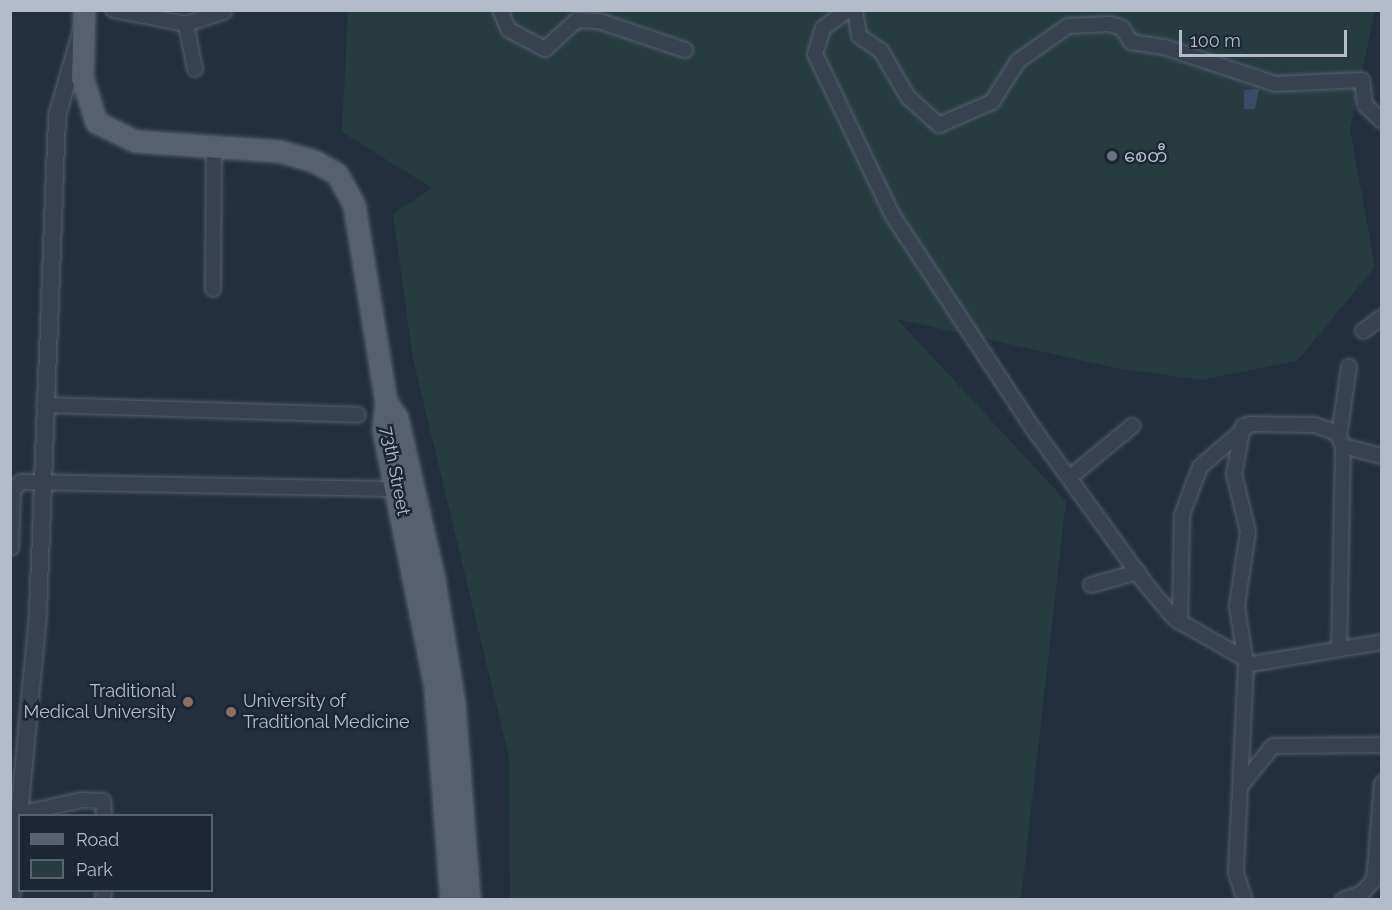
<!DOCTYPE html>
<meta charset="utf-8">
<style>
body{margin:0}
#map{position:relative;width:1392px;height:910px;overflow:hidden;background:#242f3e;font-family:Raleway,"Noto Sans Myanmar",sans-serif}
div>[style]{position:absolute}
.green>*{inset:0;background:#263c3f}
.water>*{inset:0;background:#394c67}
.roads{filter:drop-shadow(0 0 2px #565f6c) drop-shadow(0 0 2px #565f6c)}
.minor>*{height:14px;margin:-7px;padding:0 7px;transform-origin:7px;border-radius:7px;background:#38414e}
.tertiary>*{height:16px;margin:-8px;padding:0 8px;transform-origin:8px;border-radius:8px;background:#38414e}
.primary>*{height:21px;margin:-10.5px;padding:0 10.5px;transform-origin:10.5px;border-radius:10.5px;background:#56606e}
.dots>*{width:16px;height:16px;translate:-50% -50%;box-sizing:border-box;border:3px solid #1d2633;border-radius:50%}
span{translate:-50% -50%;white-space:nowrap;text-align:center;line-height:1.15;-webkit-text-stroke:5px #1d2633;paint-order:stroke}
.poi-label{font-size:18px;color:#b4bcc9}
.left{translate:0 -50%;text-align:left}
.right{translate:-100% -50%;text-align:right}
.street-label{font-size:18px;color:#b4bcc9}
.frame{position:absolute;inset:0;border:12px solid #b4bcc9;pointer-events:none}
.legend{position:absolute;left:18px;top:814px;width:195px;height:78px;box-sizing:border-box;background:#1d2633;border:2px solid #59626f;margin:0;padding:8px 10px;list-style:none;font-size:18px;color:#b4bcc9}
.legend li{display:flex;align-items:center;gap:12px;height:30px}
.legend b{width:30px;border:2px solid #59626f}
.scale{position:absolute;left:1179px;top:30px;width:168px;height:27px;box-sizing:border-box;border:3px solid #b4bcc9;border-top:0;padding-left:8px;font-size:18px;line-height:21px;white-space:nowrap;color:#b4bcc9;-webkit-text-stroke:4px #1d2633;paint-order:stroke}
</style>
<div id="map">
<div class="green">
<i style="clip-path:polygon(348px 11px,1375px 11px,1350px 129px,1375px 267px,1297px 361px,1201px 380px,1116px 368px,897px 319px,1066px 501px,1021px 899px,510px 899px,509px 757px,413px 359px,393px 214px,432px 188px,342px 132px)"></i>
</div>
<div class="water">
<i style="clip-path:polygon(1259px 89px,1255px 109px,1244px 109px,1244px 90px)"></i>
</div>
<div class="roads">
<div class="minor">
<i style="left:113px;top:10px;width:74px;rotate:10.9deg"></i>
<i style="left:186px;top:24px;width:40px;rotate:-18deg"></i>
<i style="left:500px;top:10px;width:22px;rotate:66deg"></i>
<i style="left:509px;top:30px;width:41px;rotate:27.8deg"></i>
<i style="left:545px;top:49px;width:43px;rotate:-42.2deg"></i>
<i style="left:577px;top:20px;width:22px;rotate:3deg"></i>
<i style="left:599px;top:21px;width:91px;rotate:18.6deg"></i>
<i style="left:848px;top:10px;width:31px;rotate:144deg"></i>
<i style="left:823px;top:28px;width:27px;rotate:107deg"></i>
<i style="left:815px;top:54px;width:180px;rotate:64.3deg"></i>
<i style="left:893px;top:216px;width:258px;rotate:56.6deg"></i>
<i style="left:1035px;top:431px;width:193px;rotate:54.1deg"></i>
<i style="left:1148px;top:587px;width:42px;rotate:49.8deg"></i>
<i style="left:1175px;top:619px;width:77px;rotate:29.6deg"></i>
<i style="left:855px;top:10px;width:26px;rotate:81deg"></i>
<i style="left:859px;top:36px;width:27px;rotate:34deg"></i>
<i style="left:881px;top:51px;width:53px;rotate:59.6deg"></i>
<i style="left:908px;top:97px;width:42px;rotate:42.1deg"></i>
<i style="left:939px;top:125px;width:58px;rotate:-23.5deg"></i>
<i style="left:992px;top:102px;width:49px;rotate:-57.6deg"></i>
<i style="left:1018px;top:61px;width:61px;rotate:-35deg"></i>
<i style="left:1068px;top:26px;width:42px;rotate:-2.7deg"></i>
<i style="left:1110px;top:24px;width:13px;rotate:18deg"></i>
<i style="left:1122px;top:28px;width:17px;rotate:57deg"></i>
<i style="left:1131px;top:42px;width:33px;rotate:9deg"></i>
<i style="left:1164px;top:47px;width:117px;rotate:18.4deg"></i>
<i style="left:1275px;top:84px;width:87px;rotate:-2.6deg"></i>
<i style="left:1362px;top:80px;width:25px;rotate:83deg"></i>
<i style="left:1365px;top:105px;width:23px;rotate:43deg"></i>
<i style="left:186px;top:24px;width:46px;rotate:78.7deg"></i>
<i style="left:213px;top:289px;width:145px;rotate:-89.6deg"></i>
<i style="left:1363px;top:331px;width:24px;rotate:-36deg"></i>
<i style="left:44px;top:405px;width:314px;rotate:1.8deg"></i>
<i style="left:1243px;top:426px;width:49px;rotate:100.6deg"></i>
<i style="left:1234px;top:474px;width:60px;rotate:76.4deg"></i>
<i style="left:1248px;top:532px;width:75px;rotate:98.5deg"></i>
<i style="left:1237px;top:606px;width:60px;rotate:81.3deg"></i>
<i style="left:1246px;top:665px;width:208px;rotate:92.8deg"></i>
<i style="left:1236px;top:873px;width:28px;rotate:72deg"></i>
<i style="left:1339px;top:436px;width:70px;rotate:-81.8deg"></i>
<i style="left:1343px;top:446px;width:40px;rotate:14.4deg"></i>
<i style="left:1069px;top:478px;width:82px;rotate:-39.5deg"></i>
<i style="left:11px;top:548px;width:58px;rotate:-88deg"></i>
<i style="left:13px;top:490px;width:11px;rotate:-45deg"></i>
<i style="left:21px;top:482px;width:376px;rotate:1.1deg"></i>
<i style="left:1091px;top:585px;width:49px;rotate:-15.5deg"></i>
<i style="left:1180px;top:622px;width:107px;rotate:-88.9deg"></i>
<i style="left:1182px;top:515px;width:51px;rotate:-69.4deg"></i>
<i style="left:1200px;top:467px;width:66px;rotate:-40.7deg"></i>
<i style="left:1250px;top:424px;width:65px;rotate:0.9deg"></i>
<i style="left:1315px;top:425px;width:23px;rotate:20deg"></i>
<i style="left:1337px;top:433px;width:14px;rotate:65deg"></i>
<i style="left:1343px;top:446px;width:203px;rotate:91.1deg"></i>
<i style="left:1246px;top:665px;width:138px;rotate:-9.6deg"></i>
<i style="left:1243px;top:783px;width:48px;rotate:-51deg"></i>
<i style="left:1273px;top:746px;width:109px;rotate:-0.5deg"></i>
<i style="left:19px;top:814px;width:65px;rotate:-12.5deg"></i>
<i style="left:82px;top:800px;width:21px;rotate:3deg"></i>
<i style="left:103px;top:801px;width:15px;rotate:86deg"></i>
<i style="left:103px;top:900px;width:10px;rotate:-84deg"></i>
<i style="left:1343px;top:900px;width:20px;rotate:-20deg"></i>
<i style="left:1362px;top:893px;width:18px;rotate:-47deg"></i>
<i style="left:1374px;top:880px;width:97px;rotate:-85.3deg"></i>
</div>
<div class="tertiary">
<i style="left:11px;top:900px;width:288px;rotate:-84.6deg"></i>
<i style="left:38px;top:613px;width:497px;rotate:-87.8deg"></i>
<i style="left:57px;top:116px;width:86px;rotate:-73.9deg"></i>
</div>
<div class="primary">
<i style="left:84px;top:10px;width:67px;rotate:91.7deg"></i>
<i style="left:82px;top:77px;width:47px;rotate:72.7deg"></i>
<i style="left:96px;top:122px;width:43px;rotate:26deg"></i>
<i style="left:135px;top:141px;width:144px;rotate:4deg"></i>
<i style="left:279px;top:151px;width:36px;rotate:16deg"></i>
<i style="left:314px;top:161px;width:26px;rotate:29deg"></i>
<i style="left:337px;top:174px;width:35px;rotate:61deg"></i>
<i style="left:354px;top:205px;width:200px;rotate:80.8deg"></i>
<i style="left:386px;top:402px;width:27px;rotate:96deg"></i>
<i style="left:383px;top:429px;width:264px;rotate:78.6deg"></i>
<i style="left:435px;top:688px;width:213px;rotate:85.7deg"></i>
<i style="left:386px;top:402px;width:19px;rotate:55deg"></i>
<i style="left:397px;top:418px;width:166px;rotate:77.1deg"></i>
<i style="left:434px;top:580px;width:126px;rotate:80.8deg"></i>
<i style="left:454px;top:704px;width:197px;rotate:85.6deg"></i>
</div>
</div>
<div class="dots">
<i style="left:1112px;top:156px;background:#6b7280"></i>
<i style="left:188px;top:702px;background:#8d6e63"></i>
<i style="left:231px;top:712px;background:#8d6e63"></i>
</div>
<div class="poi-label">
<span class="left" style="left:1124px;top:156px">စေတီ</span>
<span class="right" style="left:176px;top:702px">Traditional<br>Medical University</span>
<span class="left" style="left:243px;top:712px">University of<br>Traditional Medicine</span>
</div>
<div class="street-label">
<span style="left:395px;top:471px;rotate:79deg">73th Street</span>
</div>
<div class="frame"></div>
<ul class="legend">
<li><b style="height:8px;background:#56606e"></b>Road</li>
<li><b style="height:16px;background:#263c3f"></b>Park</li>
</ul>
<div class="scale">100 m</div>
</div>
